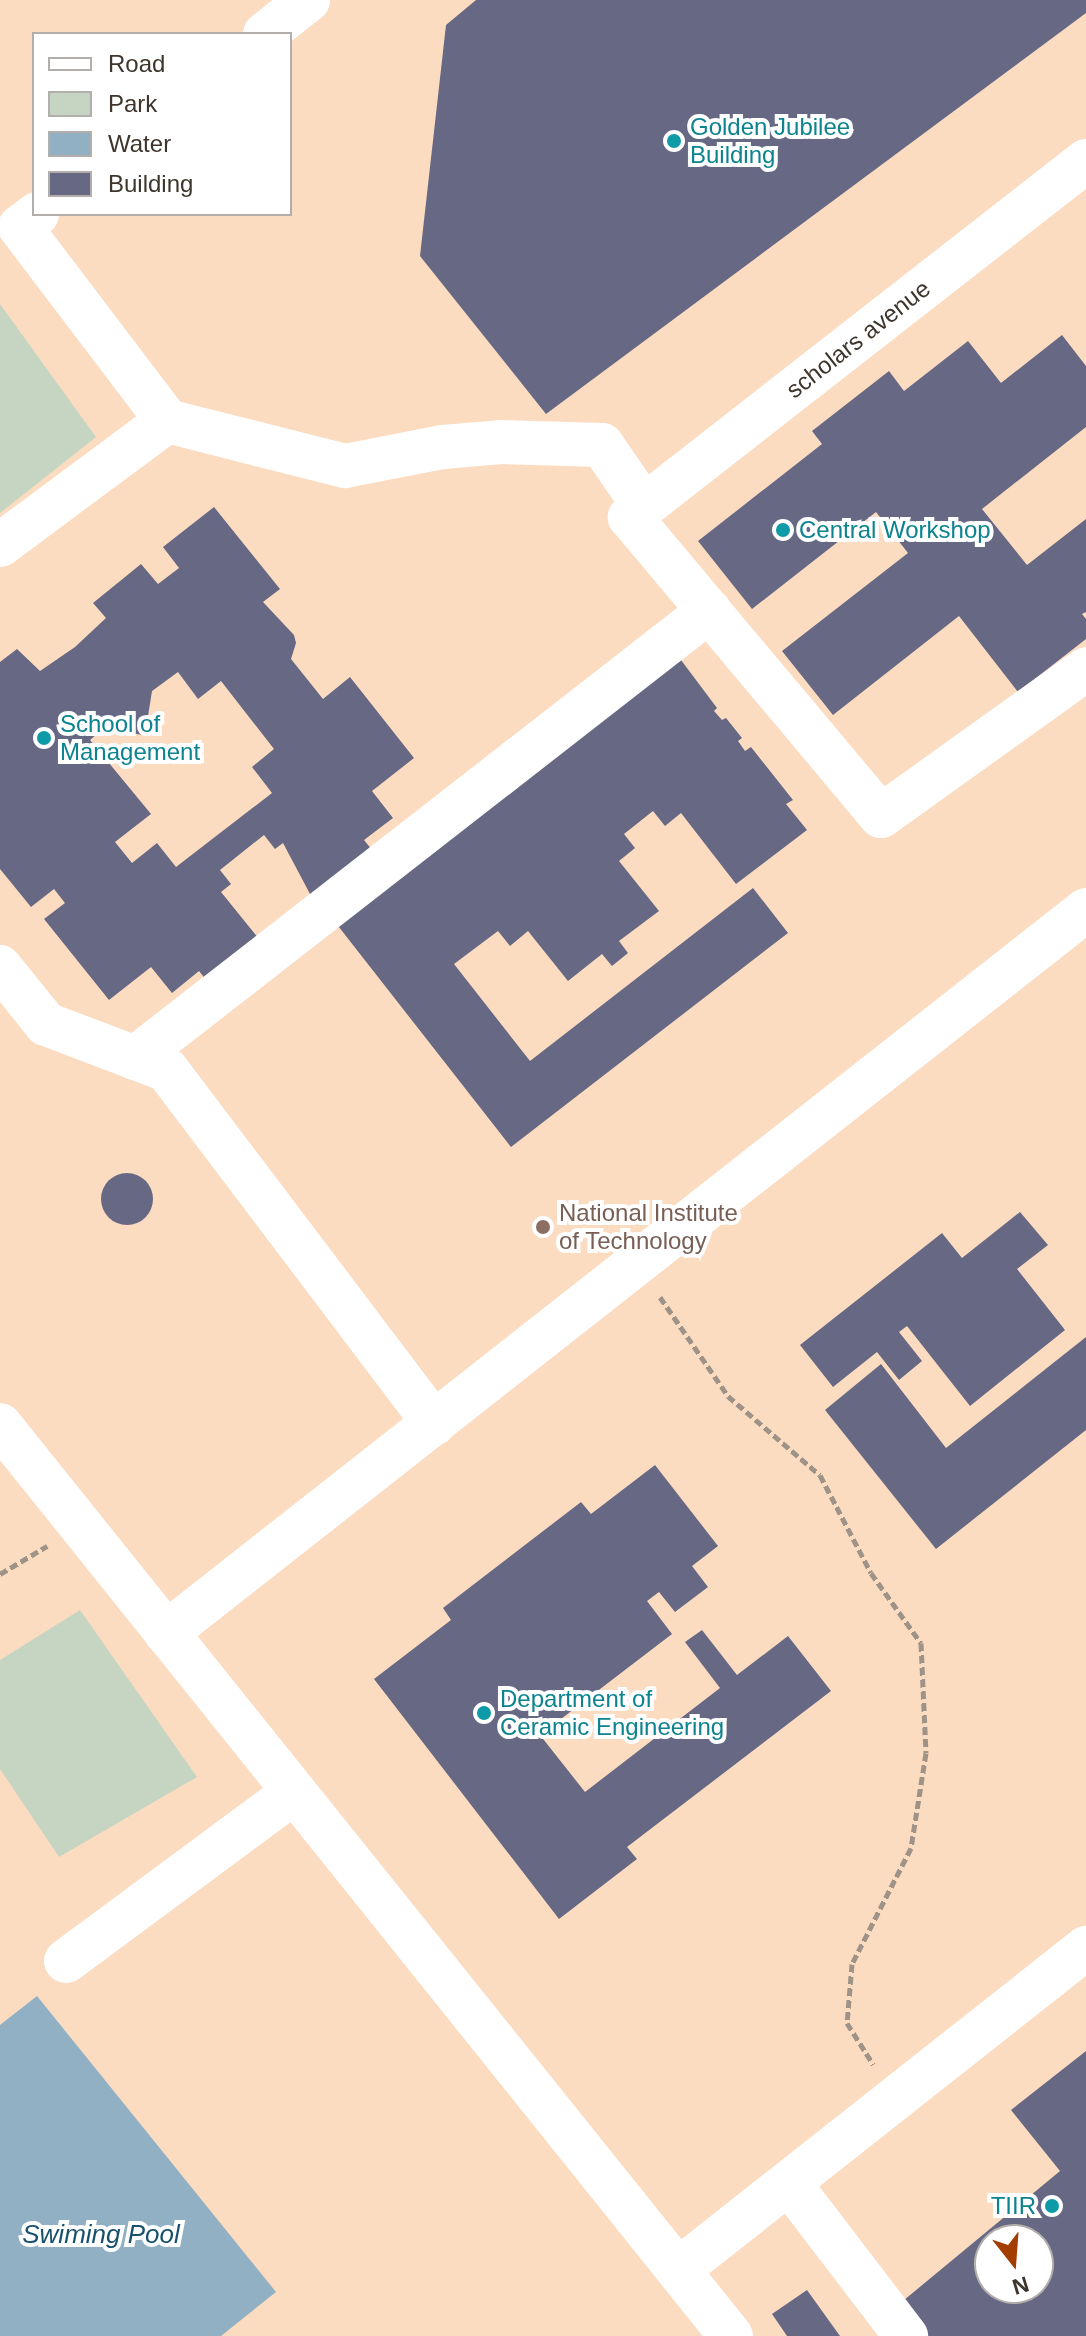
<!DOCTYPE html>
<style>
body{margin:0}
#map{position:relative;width:1086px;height:2336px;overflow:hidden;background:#fbecdf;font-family:Helvetica,sans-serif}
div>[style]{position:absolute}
.built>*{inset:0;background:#fcdcc1}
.green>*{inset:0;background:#c5d5c1}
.water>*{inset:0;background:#91b0c4}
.building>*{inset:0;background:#666884}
.round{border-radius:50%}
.path>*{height:5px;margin-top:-2.5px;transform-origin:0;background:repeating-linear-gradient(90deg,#9f9388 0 8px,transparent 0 12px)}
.minor>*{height:44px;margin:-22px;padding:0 22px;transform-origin:22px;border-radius:22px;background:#fff}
.dots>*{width:22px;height:22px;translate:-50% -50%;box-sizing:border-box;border:4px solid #fff;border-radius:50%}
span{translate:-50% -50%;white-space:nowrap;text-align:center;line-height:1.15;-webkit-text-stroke:8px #fff;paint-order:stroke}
.culture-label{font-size:24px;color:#0d838f}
.left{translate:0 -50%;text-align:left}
.right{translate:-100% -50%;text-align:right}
.street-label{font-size:24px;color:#3e352c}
.education-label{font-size:24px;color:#785e54}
.water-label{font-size:26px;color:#18516d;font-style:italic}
.legend{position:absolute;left:32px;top:32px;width:260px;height:184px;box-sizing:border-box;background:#fff;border:2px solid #b2aeab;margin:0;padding:10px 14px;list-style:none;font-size:24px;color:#3e352c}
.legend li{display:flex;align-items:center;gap:16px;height:40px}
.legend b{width:40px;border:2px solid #b2aeab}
.north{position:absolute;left:974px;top:2224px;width:80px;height:80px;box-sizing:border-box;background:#fff;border:2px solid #b2aeab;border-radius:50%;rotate:163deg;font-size:22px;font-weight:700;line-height:32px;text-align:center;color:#3e352c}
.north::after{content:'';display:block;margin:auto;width:28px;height:36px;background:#a13e00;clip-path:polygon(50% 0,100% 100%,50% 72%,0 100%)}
</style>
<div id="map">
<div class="built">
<i style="clip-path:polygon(evenodd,0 0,1086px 0,1086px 2336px,0 2336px,0 0,34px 34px,290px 34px,290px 214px,34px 214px,34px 34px,0 0,990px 2240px,1038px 2240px,1038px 2288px,990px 2288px,990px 2240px)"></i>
</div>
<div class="green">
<i style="clip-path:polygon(0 304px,96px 437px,0 513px)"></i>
<i style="clip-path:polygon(80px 1610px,197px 1777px,59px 1857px,0 1769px,0 1660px)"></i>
</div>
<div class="water">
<i style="clip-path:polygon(37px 1996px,276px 2292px,221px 2336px,0 2336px,0 2025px)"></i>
</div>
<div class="building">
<i style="clip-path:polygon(476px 0,1086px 0,1086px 13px,546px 414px,420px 256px,446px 25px)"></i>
<i style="clip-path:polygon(1062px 335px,1086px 366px,1086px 427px,982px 509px,1027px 565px,1086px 519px,1086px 612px,1082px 614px,1086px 619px,1086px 639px,1018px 692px,959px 616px,833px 715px,782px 651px,908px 553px,876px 512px,752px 609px,698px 541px,822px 444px,812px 431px,889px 371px,904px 391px,968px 341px,1001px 383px)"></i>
<i style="clip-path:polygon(evenodd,214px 507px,280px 589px,263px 602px,294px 635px,296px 643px,291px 659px,323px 699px,350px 677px,414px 758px,372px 791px,393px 818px,364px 840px,377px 856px,318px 909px,283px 843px,275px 849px,264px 835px,220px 870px,231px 884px,221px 892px,263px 944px,211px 986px,199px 971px,172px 993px,151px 967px,109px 1000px,44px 919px,65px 903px,54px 889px,31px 907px,0 869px,0 662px,17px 649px,40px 671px,75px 647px,106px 618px,93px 603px,141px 564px,158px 584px,179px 568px,163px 547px,214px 507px,178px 672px,198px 699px,221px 681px,274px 749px,252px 767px,272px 793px,176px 867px,157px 843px,132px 863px,115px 842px,151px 814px,90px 740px,102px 730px,145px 735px,152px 691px,178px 672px)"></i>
<i style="clip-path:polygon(678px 656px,717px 708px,714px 711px,722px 720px,726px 718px,742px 738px,738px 741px,745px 751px,751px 747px,793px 800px,786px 804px,807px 830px,736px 884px,681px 813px,665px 826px,653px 811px,624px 834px,635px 848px,619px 861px,659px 911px,619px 941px,628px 953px,612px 966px,602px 954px,568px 981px,528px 931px,510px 946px,498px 931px,454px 964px,530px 1061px,753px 888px,788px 933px,511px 1147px,335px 922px)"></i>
<i class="round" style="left:101px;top:1173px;width:52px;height:52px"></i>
<i style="clip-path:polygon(1020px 1212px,1048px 1245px,1017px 1269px,1065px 1330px,970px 1406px,907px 1326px,899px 1332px,922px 1361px,899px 1380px,877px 1352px,833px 1387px,800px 1345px,942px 1233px,962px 1258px)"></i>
<i style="clip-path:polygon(1086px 1337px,1086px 1430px,936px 1549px,825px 1410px,881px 1364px,946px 1448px)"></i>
<i style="clip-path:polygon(655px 1465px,718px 1546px,692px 1566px,708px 1587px,675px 1612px,659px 1592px,647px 1601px,672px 1634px,540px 1735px,585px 1792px,720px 1688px,685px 1642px,702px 1630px,737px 1675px,788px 1636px,831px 1691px,627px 1847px,637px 1859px,559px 1919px,374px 1679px,451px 1620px,443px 1608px,581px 1502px,591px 1514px)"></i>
<i style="clip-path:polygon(evenodd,1086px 2051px,1086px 2336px,912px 2336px,892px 2310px,1060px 2171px,1011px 2110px,1086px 2051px,990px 2240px,1038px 2240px,1038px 2288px,990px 2288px,990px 2240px)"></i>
<i style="clip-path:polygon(807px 2290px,840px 2336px,787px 2336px,772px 2314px)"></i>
</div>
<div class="path">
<i style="left:660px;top:1297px;width:120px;rotate:55.5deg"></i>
<i style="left:728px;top:1396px;width:121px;rotate:40.7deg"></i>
<i style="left:820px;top:1475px;width:110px;rotate:62.5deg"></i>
<i style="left:871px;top:1573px;width:86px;rotate:54.5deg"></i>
<i style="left:921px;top:1643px;width:110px;rotate:87.4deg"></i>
<i style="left:926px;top:1753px;width:96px;rotate:99deg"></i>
<i style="left:911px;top:1848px;width:130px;rotate:117deg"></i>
<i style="left:852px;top:1964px;width:59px;rotate:94.8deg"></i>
<i style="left:847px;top:2023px;width:49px;rotate:57.6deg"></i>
<i style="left:0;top:1574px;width:55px;rotate:-30.8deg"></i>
</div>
<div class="minor">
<i style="left:265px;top:34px;width:55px;rotate:-38.3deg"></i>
<i style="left:1086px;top:161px;width:579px;rotate:142.02deg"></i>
<i style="left:630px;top:517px;width:390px;rotate:50deg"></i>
<i style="left:881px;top:816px;width:252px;rotate:-35.6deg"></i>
<i style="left:37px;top:214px;width:21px;rotate:143deg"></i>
<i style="left:20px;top:227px;width:243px;rotate:52.8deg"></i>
<i style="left:167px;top:421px;width:184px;rotate:14.2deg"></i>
<i style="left:345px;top:466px;width:100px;rotate:-11deg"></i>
<i style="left:443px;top:447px;width:58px;rotate:-4.9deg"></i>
<i style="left:501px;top:442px;width:101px;rotate:1.7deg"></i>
<i style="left:602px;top:445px;width:74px;rotate:55.5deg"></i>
<i style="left:0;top:545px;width:208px;rotate:-36.6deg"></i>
<i style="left:0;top:967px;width:73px;rotate:51.1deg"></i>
<i style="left:46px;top:1024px;width:129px;rotate:20.8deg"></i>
<i style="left:167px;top:1070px;width:443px;rotate:52.9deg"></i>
<i style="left:135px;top:1058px;width:728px;rotate:-37.91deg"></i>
<i style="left:0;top:1425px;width:1168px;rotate:51.26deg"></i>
<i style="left:166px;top:1633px;width:1170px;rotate:-38.16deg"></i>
<i style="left:66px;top:1961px;width:284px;rotate:-36.5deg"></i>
<i style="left:789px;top:2183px;width:193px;rotate:52.6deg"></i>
<i style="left:678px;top:2270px;width:520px;rotate:-38.28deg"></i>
</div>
<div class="dots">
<i style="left:674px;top:141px;background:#0f9aa8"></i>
<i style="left:783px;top:530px;background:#0f9aa8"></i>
<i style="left:44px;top:738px;background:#0f9aa8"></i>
<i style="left:543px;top:1227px;background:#8d6e63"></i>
<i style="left:484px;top:1713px;background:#0f9aa8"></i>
<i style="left:1052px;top:2206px;background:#0f9aa8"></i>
</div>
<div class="culture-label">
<span class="left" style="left:690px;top:141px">Golden Jubilee<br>Building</span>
<span class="left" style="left:799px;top:530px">Central Workshop</span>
<span class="left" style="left:60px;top:738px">School of<br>Management</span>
<span class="left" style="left:500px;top:1713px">Department of<br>Ceramic Engineering</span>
<span class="right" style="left:1036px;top:2206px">TIIR</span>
</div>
<div class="street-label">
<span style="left:858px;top:339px;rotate:-38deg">scholars avenue</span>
</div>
<div class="education-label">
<span class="left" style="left:559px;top:1227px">National Institute<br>of Technology</span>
</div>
<div class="water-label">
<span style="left:101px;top:2235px">Swiming Pool</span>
</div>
<ul class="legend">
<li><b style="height:10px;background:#fff"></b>Road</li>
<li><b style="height:22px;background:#c5d5c1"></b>Park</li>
<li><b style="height:22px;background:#91b0c4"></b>Water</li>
<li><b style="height:22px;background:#666884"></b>Building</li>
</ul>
<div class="north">N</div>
</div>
